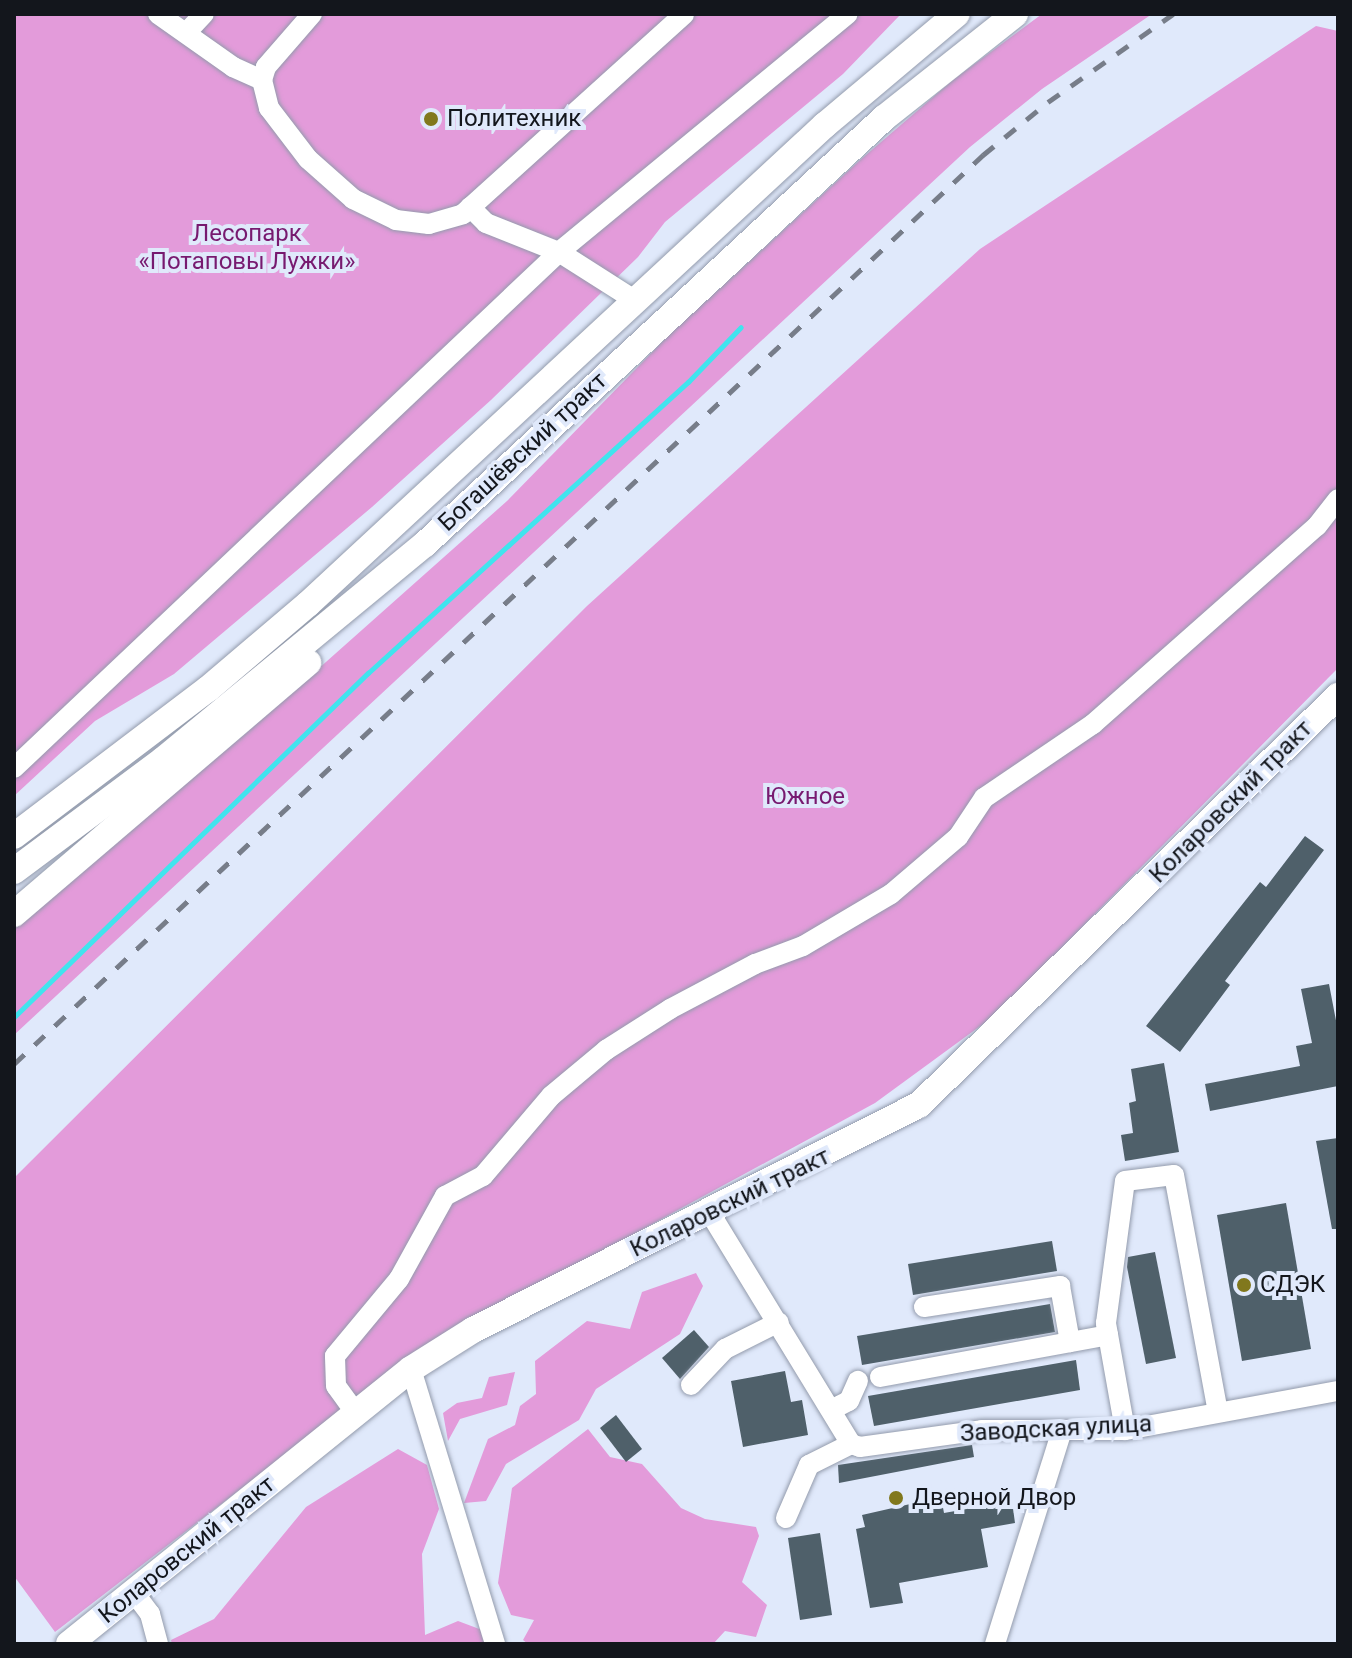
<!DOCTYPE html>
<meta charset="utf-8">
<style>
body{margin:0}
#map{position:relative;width:1352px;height:1658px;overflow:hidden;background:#e0e9fb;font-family:Roboto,sans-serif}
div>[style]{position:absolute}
.green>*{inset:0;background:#e39bda}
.stream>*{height:5px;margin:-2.5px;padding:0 2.5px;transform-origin:2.5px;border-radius:2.5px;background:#40e4ee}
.building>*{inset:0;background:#4f606a}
.roads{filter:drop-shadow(0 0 2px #939bac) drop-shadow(0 0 2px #939bac)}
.minor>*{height:20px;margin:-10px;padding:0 10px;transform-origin:10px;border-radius:10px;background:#fff}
.major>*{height:26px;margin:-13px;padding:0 13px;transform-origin:13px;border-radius:13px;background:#fff}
.rail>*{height:5px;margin-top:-2.5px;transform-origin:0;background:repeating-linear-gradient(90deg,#777d89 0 14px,transparent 0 28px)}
.dots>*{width:22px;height:22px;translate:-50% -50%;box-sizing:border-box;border:4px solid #e0e9fb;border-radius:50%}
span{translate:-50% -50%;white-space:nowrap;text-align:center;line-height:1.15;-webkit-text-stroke:8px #e0e9fb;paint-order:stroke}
.poi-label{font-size:24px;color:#13161c}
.left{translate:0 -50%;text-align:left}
.park-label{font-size:24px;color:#771a70}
.street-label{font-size:24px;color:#13161c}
.frame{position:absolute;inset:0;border:16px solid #13161c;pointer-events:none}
</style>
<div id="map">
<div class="green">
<i style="clip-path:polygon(14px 14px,901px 14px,843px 74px,665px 222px,638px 257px,491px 400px,372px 507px,174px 674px,95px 721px,14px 796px)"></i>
<i style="clip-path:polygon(1042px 14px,1152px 14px,1042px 89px,970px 147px,14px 1035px,14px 927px,245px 734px,507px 501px,669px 335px,859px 161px,953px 80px)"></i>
<i style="clip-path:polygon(1316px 26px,1338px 31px,1338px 668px,994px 1016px,875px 1103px,424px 1348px,55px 1632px,14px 1576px,14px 1178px,587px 606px,980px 249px)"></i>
<i style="clip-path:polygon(696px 1273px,703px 1286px,680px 1334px,596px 1389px,579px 1420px,506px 1464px,486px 1501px,464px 1503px,488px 1439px,515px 1425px,520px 1406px,536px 1394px,535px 1361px,587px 1321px,630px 1329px,642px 1292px)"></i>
<i style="clip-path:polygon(515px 1372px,507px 1405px,460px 1419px,448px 1441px,443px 1413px,457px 1403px,482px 1398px,489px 1377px)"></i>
<i style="clip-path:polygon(588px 1429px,610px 1457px,642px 1464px,681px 1508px,705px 1519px,756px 1527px,759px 1536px,742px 1582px,767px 1605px,756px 1637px,725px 1631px,713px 1644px,528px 1644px,523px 1640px,534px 1620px,511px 1615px,498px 1583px,512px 1488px)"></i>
<i style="clip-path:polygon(398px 1449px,427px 1465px,439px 1509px,422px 1554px,425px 1635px,458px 1621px,482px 1630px,485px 1644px,172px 1644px,171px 1640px,214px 1619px,306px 1507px)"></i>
</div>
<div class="stream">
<i style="left:14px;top:1017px;width:494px;rotate:-44.2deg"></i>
<i style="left:368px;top:673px;width:433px;rotate:-42.3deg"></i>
<i style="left:688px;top:382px;width:76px;rotate:-46.1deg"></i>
</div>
<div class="building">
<i style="clip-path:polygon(1305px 836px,1324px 850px,1225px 981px,1230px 985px,1180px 1052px,1146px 1026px,1260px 882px,1266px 887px)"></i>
<i style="clip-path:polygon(1329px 984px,1338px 1031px,1338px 1086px,1210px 1111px,1205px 1084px,1300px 1066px,1296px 1046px,1312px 1043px,1301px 989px)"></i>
<i style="clip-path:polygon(1164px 1063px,1179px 1152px,1125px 1161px,1121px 1135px,1133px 1133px,1129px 1103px,1136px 1101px,1131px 1069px)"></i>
<i style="clip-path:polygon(1338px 1138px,1338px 1229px,1332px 1229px,1316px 1141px)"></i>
<i style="clip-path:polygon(1286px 1203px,1311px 1349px,1242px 1361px,1217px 1215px)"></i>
<i style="clip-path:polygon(1052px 1241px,1057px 1271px,913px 1295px,908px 1264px)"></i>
<i style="clip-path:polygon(1155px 1252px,1176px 1358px,1146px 1364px,1127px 1267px,1128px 1257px)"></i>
<i style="clip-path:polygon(1050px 1304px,1055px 1332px,862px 1365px,857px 1336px)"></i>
<i style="clip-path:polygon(694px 1330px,709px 1347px,680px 1379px,662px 1358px)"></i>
<i style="clip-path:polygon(1076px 1360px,1080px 1390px,874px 1426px,868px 1396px)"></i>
<i style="clip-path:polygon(785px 1371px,791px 1402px,802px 1400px,808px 1435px,743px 1447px,731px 1381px)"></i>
<i style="clip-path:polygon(616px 1415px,642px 1449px,626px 1462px,600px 1428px)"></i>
<i style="clip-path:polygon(972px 1445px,974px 1457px,839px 1483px,838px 1465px)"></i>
<i style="clip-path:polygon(941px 1497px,944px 1513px,1012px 1501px,1015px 1523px,981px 1529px,988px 1567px,899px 1583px,903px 1603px,870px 1608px,856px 1529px,865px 1527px,862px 1515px)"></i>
<i style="clip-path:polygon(820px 1533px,832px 1615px,800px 1620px,788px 1538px)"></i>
</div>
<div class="roads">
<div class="minor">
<i style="left:158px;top:14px;width:92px;rotate:35.2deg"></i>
<i style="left:233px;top:67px;width:32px;rotate:24deg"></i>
<i style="left:312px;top:14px;width:70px;rotate:131deg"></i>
<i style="left:266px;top:67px;width:14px;rotate:107deg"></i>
<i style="left:262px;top:80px;width:29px;rotate:76deg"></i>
<i style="left:269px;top:108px;width:64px;rotate:52.6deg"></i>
<i style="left:308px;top:159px;width:60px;rotate:41.6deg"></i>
<i style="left:353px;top:199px;width:48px;rotate:26deg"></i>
<i style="left:396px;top:220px;width:33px;rotate:7deg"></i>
<i style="left:429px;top:224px;width:35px;rotate:-16deg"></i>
<i style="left:463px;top:214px;width:298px;rotate:-42.1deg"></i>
<i style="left:186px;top:33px;width:26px;rotate:-47deg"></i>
<i style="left:470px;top:207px;width:23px;rotate:45deg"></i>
<i style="left:486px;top:223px;width:79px;rotate:21.7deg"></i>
<i style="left:559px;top:252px;width:91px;rotate:32.5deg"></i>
<i style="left:14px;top:768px;width:751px;rotate:-43.43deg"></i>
<i style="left:559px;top:252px;width:374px;rotate:-39.5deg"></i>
<i style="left:710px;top:1213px;width:271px;rotate:58.6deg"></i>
<i style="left:851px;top:1444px;width:9px;rotate:18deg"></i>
<i style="left:860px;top:1447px;width:123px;rotate:-7.9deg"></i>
<i style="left:982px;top:1430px;width:143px"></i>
<i style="left:1125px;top:1430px;width:217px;rotate:-10.4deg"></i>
<i style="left:924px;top:1307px;width:138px;rotate:-8.8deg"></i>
<i style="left:1060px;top:1286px;width:57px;rotate:79.9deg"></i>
<i style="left:411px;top:1369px;width:288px;rotate:73deg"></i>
<i style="left:880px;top:1377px;width:232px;rotate:-10.4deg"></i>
<i style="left:691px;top:1385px;width:50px;rotate:-46.6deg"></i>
<i style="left:725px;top:1349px;width:60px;rotate:-26.6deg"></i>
<i style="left:831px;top:1410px;width:20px;rotate:-27deg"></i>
<i style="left:849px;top:1401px;width:22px;rotate:-66deg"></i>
<i style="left:355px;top:1412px;width:32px;rotate:-126deg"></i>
<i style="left:336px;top:1386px;width:30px;rotate:-92deg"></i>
<i style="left:335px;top:1356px;width:100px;rotate:-50.3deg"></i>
<i style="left:399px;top:1279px;width:95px;rotate:-61deg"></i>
<i style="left:445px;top:1196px;width:43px;rotate:-27.8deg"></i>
<i style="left:483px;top:1176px;width:105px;rotate:-49.6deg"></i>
<i style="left:551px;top:1096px;width:72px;rotate:-39.9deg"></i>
<i style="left:606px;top:1050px;width:76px;rotate:-32.6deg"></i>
<i style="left:670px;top:1009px;width:96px;rotate:-27.9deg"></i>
<i style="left:755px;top:964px;width:51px;rotate:-20.6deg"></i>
<i style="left:803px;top:946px;width:102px;rotate:-30.6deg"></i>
<i style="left:891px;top:894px;width:88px;rotate:-40.4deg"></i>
<i style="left:958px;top:837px;width:47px;rotate:-56.3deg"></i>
<i style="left:984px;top:798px;width:132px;rotate:-34.2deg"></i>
<i style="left:1093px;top:724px;width:299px;rotate:-41.5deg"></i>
<i style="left:1317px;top:526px;width:34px;rotate:-52deg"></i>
<i style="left:1125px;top:1430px;width:109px;rotate:-100.1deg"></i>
<i style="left:1106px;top:1323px;width:143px;rotate:-82.4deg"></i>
<i style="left:1125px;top:1181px;width:49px;rotate:-7deg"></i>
<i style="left:1174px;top:1175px;width:241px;rotate:79.5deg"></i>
<i style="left:786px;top:1518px;width:58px;rotate:-66.5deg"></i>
<i style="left:809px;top:1465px;width:47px;rotate:-26.6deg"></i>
<i style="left:135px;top:1594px;width:25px;rotate:53deg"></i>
<i style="left:150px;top:1614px;width:31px;rotate:75deg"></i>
<i style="left:995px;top:1644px;width:221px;rotate:-72.6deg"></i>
</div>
<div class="major">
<i style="left:14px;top:836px;width:243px;rotate:-37.2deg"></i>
<i style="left:208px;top:689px;width:131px;rotate:-40.4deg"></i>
<i style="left:308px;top:604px;width:705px;rotate:-42.82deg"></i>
<i style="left:825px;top:125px;width:172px;rotate:-40.1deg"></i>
<i style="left:14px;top:871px;width:187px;rotate:-36.7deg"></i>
<i style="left:164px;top:759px;width:338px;rotate:-39.5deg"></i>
<i style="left:425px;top:544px;width:626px;rotate:-42.86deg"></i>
<i style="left:884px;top:118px;width:167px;rotate:-38.4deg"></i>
<i style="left:14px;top:914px;width:387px;rotate:-40.5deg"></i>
<i style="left:69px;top:1644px;width:439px;rotate:-38.8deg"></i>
<i style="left:411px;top:1369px;width:73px;rotate:-32.2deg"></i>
<i style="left:473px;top:1330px;width:500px;rotate:-26.8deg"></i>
<i style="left:919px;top:1105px;width:586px;rotate:-44.31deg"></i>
</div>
</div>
<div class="rail">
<i style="left:14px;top:1064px;width:1329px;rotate:-43.17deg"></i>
<i style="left:983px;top:155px;width:84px;rotate:-39.2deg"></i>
<i style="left:1048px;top:102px;width:153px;rotate:-35.1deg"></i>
</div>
<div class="dots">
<i style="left:431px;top:119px;background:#81781d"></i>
<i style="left:1244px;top:1285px;background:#81781d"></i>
<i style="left:896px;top:1498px;background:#81781d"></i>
</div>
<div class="poi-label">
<span class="left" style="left:447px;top:119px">Политехник</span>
<span class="left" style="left:1260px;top:1285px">СДЭК</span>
<span class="left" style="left:912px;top:1498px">Дверной Двор</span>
</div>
<div class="park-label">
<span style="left:247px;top:248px">Лесопарк<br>«Потаповы Лужки»</span>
<span style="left:805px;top:797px">Южное</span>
</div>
<div class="street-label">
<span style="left:523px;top:452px;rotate:-43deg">Богашёвский тракт</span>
<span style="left:1231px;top:802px;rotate:-45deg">Коларовский тракт</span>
<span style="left:730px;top:1203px;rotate:-26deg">Коларовский тракт</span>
<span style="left:1056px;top:1429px;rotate:-3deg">Заводская улица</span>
<span style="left:187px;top:1550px;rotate:-39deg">Коларовский тракт</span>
</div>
<div class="frame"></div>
</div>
